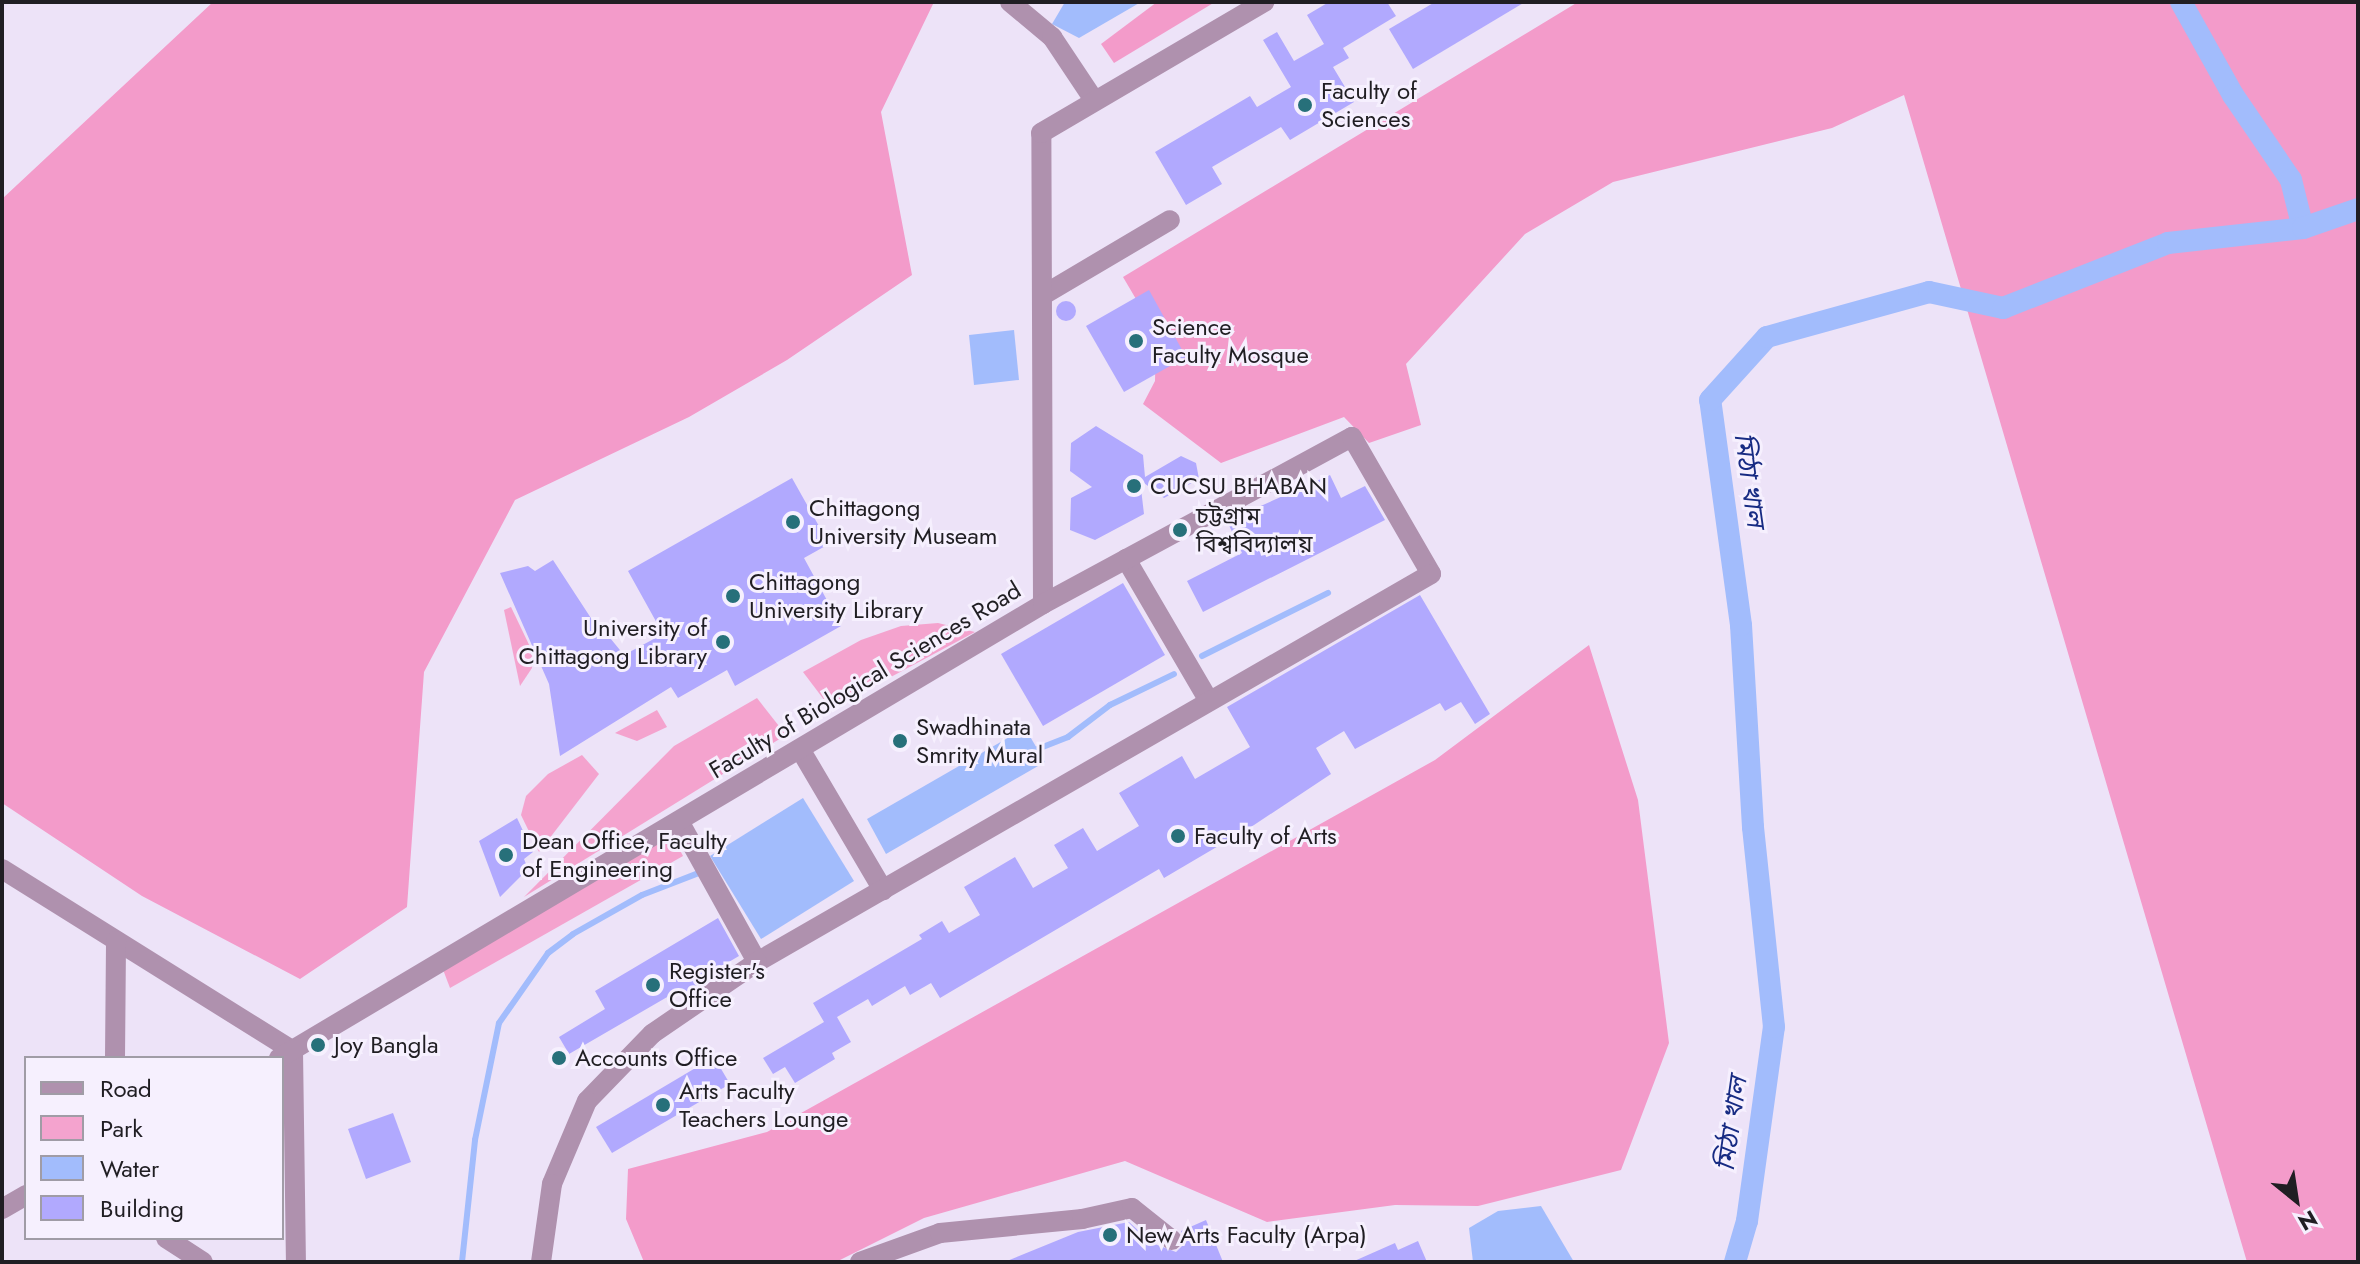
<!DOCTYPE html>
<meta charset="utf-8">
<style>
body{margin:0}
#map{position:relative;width:2360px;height:1264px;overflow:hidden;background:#f6f0fe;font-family:Jost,"Noto Sans Bengali",sans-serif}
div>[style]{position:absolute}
.built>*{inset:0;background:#ede3f8}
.green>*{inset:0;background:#f4a3ce}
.forest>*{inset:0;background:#f39bca}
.water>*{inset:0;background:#a2bcfc}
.stream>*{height:6px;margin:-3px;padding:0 3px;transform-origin:3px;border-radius:3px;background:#a2bcfc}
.canal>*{height:22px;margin:-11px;padding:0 11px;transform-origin:11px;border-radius:11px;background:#a2bcfc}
.building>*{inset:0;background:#b1a9fe}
.round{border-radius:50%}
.minor>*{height:20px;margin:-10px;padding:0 10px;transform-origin:10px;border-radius:10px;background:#af91ae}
.dots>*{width:22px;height:22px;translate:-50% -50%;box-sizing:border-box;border:4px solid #f6f0fe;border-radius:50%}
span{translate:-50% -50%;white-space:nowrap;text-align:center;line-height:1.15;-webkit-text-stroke:6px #f6f0fe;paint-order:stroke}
.poi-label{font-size:24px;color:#201e23}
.left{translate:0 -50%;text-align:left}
.right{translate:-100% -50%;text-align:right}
.street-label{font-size:24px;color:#201e23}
.water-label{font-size:26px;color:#172b83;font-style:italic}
.frame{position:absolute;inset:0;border:4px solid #201e23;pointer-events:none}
.legend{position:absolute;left:24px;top:1056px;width:260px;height:184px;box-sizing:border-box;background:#f6f0fe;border:2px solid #a09ca6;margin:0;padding:10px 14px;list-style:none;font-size:24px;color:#201e23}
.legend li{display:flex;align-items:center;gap:16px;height:40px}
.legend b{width:40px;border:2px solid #a09ca6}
.north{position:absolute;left:2256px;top:1160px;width:80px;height:80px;-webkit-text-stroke:6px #f6f0fe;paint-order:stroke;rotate:150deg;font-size:22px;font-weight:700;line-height:32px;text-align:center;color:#201e23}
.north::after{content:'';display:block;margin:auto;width:28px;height:36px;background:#201e23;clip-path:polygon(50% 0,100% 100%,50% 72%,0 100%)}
</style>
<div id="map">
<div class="built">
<i style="clip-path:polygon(evenodd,2px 2px,2358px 2px,2358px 1262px,2px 1262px,2px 2px,26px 1058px,282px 1058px,282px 1238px,26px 1238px,26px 1058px)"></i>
</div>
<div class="green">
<i style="clip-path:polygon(511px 607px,533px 653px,532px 668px,520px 686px,504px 610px)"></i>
<i style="clip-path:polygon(938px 623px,975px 632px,831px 709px,803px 672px,861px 640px,901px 626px)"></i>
<i style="clip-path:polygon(757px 698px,786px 735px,524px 897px,674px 746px)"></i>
<i style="clip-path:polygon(657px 710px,667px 727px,637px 741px,615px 733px)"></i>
<i style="clip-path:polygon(582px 755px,599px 774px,539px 852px,521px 815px,526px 796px,548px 774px)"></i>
<i style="clip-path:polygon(672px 835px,683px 856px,450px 988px,442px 967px)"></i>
</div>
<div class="forest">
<i style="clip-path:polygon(213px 2px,934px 2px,881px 112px,912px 275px,787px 360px,689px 417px,515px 500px,424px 672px,407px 907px,300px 979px,142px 896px,2px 803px,2px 199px)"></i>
<i style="clip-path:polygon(1157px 2px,1215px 2px,1114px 63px,1101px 44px)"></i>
<i style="clip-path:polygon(1578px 2px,2358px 2px,2358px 1262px,2247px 1262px,1904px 95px,1832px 128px,1613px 182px,1525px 234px,1406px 364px,1421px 425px,1369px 443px,1344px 417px,1221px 463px,1143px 404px,1155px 381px,1156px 333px,1123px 277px)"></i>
<i style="clip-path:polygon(1589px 645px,1638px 800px,1669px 1043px,1621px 1170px,1478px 1206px,1395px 1205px,1267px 1222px,1125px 1161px,924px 1218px,836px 1262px,644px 1262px,626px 1219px,628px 1169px,767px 1132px,1435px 760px)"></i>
</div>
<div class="water">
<i style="clip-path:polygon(1065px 2px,1141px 2px,1079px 38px,1052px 24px)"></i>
<i style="clip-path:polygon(1014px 330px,1019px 380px,974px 385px,969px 335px)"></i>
<i style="clip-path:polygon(1025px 728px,1045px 762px,886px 854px,867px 819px)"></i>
<i style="clip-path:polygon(803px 798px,854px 881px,761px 939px,710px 856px)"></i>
<i style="clip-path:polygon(1541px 1206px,1574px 1262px,1473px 1262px,1469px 1228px,1498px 1211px)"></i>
</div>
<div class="stream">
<i style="left:1202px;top:656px;width:141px;rotate:-26.6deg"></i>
<i style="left:1030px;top:752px;width:41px;rotate:-21.5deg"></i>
<i style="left:1068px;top:737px;width:53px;rotate:-37.3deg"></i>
<i style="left:1110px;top:705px;width:71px;rotate:-25.8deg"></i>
<i style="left:462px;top:1262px;width:123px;rotate:-83.9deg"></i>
<i style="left:475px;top:1140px;width:119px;rotate:-78.4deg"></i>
<i style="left:499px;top:1023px;width:85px;rotate:-55deg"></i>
<i style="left:548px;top:953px;width:31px;rotate:-37deg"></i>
<i style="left:573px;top:934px;width:79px;rotate:-29.5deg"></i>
<i style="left:642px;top:895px;width:66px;rotate:-21.2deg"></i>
</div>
<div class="canal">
<i style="left:2181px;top:2px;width:107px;rotate:60.8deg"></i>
<i style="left:2233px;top:95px;width:103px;rotate:55.7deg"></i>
<i style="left:2291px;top:180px;width:49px;rotate:76deg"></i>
<i style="left:1735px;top:1262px;width:43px;rotate:-73.7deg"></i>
<i style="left:1747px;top:1221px;width:196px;rotate:-82.1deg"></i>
<i style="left:1774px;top:1027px;width:201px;rotate:-96deg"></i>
<i style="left:1753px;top:827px;width:202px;rotate:-93.4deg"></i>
<i style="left:1741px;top:625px;width:227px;rotate:-97.8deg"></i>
<i style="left:1710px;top:400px;width:85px;rotate:-47.9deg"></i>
<i style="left:1767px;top:337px;width:168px;rotate:-15.5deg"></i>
<i style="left:1929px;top:292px;width:76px;rotate:12.2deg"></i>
<i style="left:2003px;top:308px;width:177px;rotate:-21.5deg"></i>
<i style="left:2168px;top:243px;width:136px;rotate:-6.3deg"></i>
<i style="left:2303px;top:228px;width:58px;rotate:-19.1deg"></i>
</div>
<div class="building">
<i style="clip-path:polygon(1329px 2px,1387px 2px,1396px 16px,1343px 48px,1349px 58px,1333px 67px,1354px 102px,1290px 140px,1281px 127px,1212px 167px,1222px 184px,1186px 205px,1155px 152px,1250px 96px,1257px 107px,1291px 87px,1263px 40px,1277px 32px,1294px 61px,1324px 44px,1307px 15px)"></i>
<i style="clip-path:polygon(1435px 2px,1525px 2px,1413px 69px,1389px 29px)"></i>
<i style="clip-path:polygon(1149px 290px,1186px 357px,1124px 392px,1086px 326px)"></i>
<i class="round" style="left:1056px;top:301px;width:20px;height:20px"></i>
<i style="clip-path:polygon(1096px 426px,1143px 455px,1145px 477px,1181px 456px,1196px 463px,1199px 479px,1164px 498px,1140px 480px,1144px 514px,1095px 540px,1070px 530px,1071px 498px,1092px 487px,1070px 471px,1071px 443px)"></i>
<i style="clip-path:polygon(1330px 475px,1341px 498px,1365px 486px,1385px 520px,1203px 612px,1187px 581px,1242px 553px,1227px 521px)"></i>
<i style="clip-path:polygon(792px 478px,829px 544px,804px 558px,841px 626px,735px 686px,727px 670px,678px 698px,671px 687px,560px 756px,549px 684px,500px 573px,528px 566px,535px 571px,553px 560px,602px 635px,606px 633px,624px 655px,663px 634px,628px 571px)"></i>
<i style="clip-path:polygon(1123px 583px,1165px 655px,1043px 726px,1001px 654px)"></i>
<i style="clip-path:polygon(1420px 595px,1490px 714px,1475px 724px,1461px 702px,1445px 711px,1440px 703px,1355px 749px,1344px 731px,1316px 748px,1331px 774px,1254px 825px,1164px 878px,1159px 869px,940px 998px,931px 983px,910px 995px,905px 986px,872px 1006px,868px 999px,837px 1017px,851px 1042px,832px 1053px,835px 1059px,795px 1083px,785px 1067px,773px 1074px,763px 1058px,824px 1022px,813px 1003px,922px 939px,919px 935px,942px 921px,949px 933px,980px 915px,964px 887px,1015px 857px,1033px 888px,1068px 868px,1054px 845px,1083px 828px,1097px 851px,1139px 826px,1119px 793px,1182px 756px,1195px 779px,1250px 747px,1227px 707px)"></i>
<i style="clip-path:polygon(517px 818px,533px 852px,524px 859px,528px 869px,500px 897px,479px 841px)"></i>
<i style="clip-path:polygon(718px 918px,739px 956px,698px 980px,701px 985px,685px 996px,681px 989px,569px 1054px,559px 1037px,605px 1009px,595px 991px)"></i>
<i style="clip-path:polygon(714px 1057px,730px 1084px,612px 1153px,596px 1127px)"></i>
<i style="clip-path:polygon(393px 1113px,411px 1162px,366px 1179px,348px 1129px)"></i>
<i style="clip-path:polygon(1206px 1220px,1223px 1262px,1007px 1261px,1078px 1232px,1129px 1222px,1152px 1243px,1176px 1252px,1185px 1243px,1181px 1231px)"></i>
<i style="clip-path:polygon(1418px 1241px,1427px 1262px,1352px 1262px,1395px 1243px,1398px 1250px)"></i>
</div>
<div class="minor">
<i style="left:1010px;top:2px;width:55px;rotate:39.8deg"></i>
<i style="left:1052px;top:37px;width:76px;rotate:56.3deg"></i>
<i style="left:1045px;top:294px;width:145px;rotate:-30.6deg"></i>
<i style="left:1126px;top:559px;width:164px;rotate:59.7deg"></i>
<i style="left:1043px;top:604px;width:471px;rotate:-90.2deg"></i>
<i style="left:1041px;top:133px;width:259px;rotate:-30.4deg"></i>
<i style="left:800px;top:749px;width:164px;rotate:59.5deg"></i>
<i style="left:679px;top:821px;width:161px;rotate:61deg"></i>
<i style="left:2px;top:869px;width:343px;rotate:32deg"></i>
<i style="left:293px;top:1051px;width:211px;rotate:89.2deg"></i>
<i style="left:115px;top:1058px;width:117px;rotate:-89.5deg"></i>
<i style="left:279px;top:1058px;width:889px;rotate:-30.72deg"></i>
<i style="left:1043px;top:604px;width:351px;rotate:-28.4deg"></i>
<i style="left:1352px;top:437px;width:158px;rotate:60deg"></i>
<i style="left:1431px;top:574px;width:778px;rotate:150.07deg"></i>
<i style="left:757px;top:962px;width:127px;rotate:145.6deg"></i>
<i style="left:652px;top:1034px;width:93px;rotate:134.1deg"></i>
<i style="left:587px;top:1101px;width:90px;rotate:112.9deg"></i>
<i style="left:552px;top:1184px;width:79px;rotate:98deg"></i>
<i style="left:2px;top:1209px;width:28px;rotate:-30deg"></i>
<i style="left:166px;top:1238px;width:44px;rotate:33deg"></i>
<i style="left:860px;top:1262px;width:85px;rotate:-19.9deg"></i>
<i style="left:940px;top:1233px;width:143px;rotate:-5.6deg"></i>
<i style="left:1082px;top:1219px;width:51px;rotate:-12.4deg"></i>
<i style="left:1132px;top:1208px;width:51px;rotate:38.7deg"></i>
</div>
<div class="dots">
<i style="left:1305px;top:105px;background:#27707a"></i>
<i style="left:1136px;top:341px;background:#27707a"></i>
<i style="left:1134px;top:486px;background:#27707a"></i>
<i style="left:793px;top:522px;background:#27707a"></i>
<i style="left:1180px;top:530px;background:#27707a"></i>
<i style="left:733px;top:596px;background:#27707a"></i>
<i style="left:723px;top:642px;background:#27707a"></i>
<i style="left:900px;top:741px;background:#27707a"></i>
<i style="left:1178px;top:836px;background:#27707a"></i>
<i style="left:506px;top:855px;background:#27707a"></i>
<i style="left:653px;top:985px;background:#27707a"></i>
<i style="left:318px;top:1045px;background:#27707a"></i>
<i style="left:559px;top:1058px;background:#27707a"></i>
<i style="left:663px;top:1105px;background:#27707a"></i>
<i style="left:1110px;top:1235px;background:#27707a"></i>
</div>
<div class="poi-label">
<span class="left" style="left:1321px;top:105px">Faculty of<br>Sciences</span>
<span class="left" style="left:1152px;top:341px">Science<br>Faculty Mosque</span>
<span class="left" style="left:1150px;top:486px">CUCSU BHABAN</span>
<span class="left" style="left:809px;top:522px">Chittagong<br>University Museam</span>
<span class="left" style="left:1196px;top:530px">চট্টগ্রাম<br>বিশ্ববিদ্যালয়</span>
<span class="left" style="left:749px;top:596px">Chittagong<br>University Library</span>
<span class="right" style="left:707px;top:642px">University of<br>Chittagong Library</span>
<span class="left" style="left:916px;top:741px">Swadhinata<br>Smrity Mural</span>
<span class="left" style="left:1194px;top:836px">Faculty of Arts</span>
<span class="left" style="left:522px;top:855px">Dean Office, Faculty<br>of Engineering</span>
<span class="left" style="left:669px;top:985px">Register's<br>Office</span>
<span class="left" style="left:334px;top:1045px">Joy Bangla</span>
<span class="left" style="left:575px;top:1058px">Accounts Office</span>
<span class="left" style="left:679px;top:1105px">Arts Faculty<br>Teachers Lounge</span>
<span class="left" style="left:1126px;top:1235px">New Arts Faculty (Arpa)</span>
</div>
<div class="street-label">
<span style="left:865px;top:680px;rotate:-31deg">Faculty of Biological Sciences Road</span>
</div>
<div class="water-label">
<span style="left:1749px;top:480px;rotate:82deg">মিঠা খাল</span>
<span style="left:1732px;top:1124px;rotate:-82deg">মিঠা খাল</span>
</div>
<div class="frame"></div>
<ul class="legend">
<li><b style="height:10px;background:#af91ae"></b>Road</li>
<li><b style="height:22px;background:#f4a3ce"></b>Park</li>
<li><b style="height:22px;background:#a2bcfc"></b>Water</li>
<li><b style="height:22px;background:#b1a9fe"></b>Building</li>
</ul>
<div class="north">N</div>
</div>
